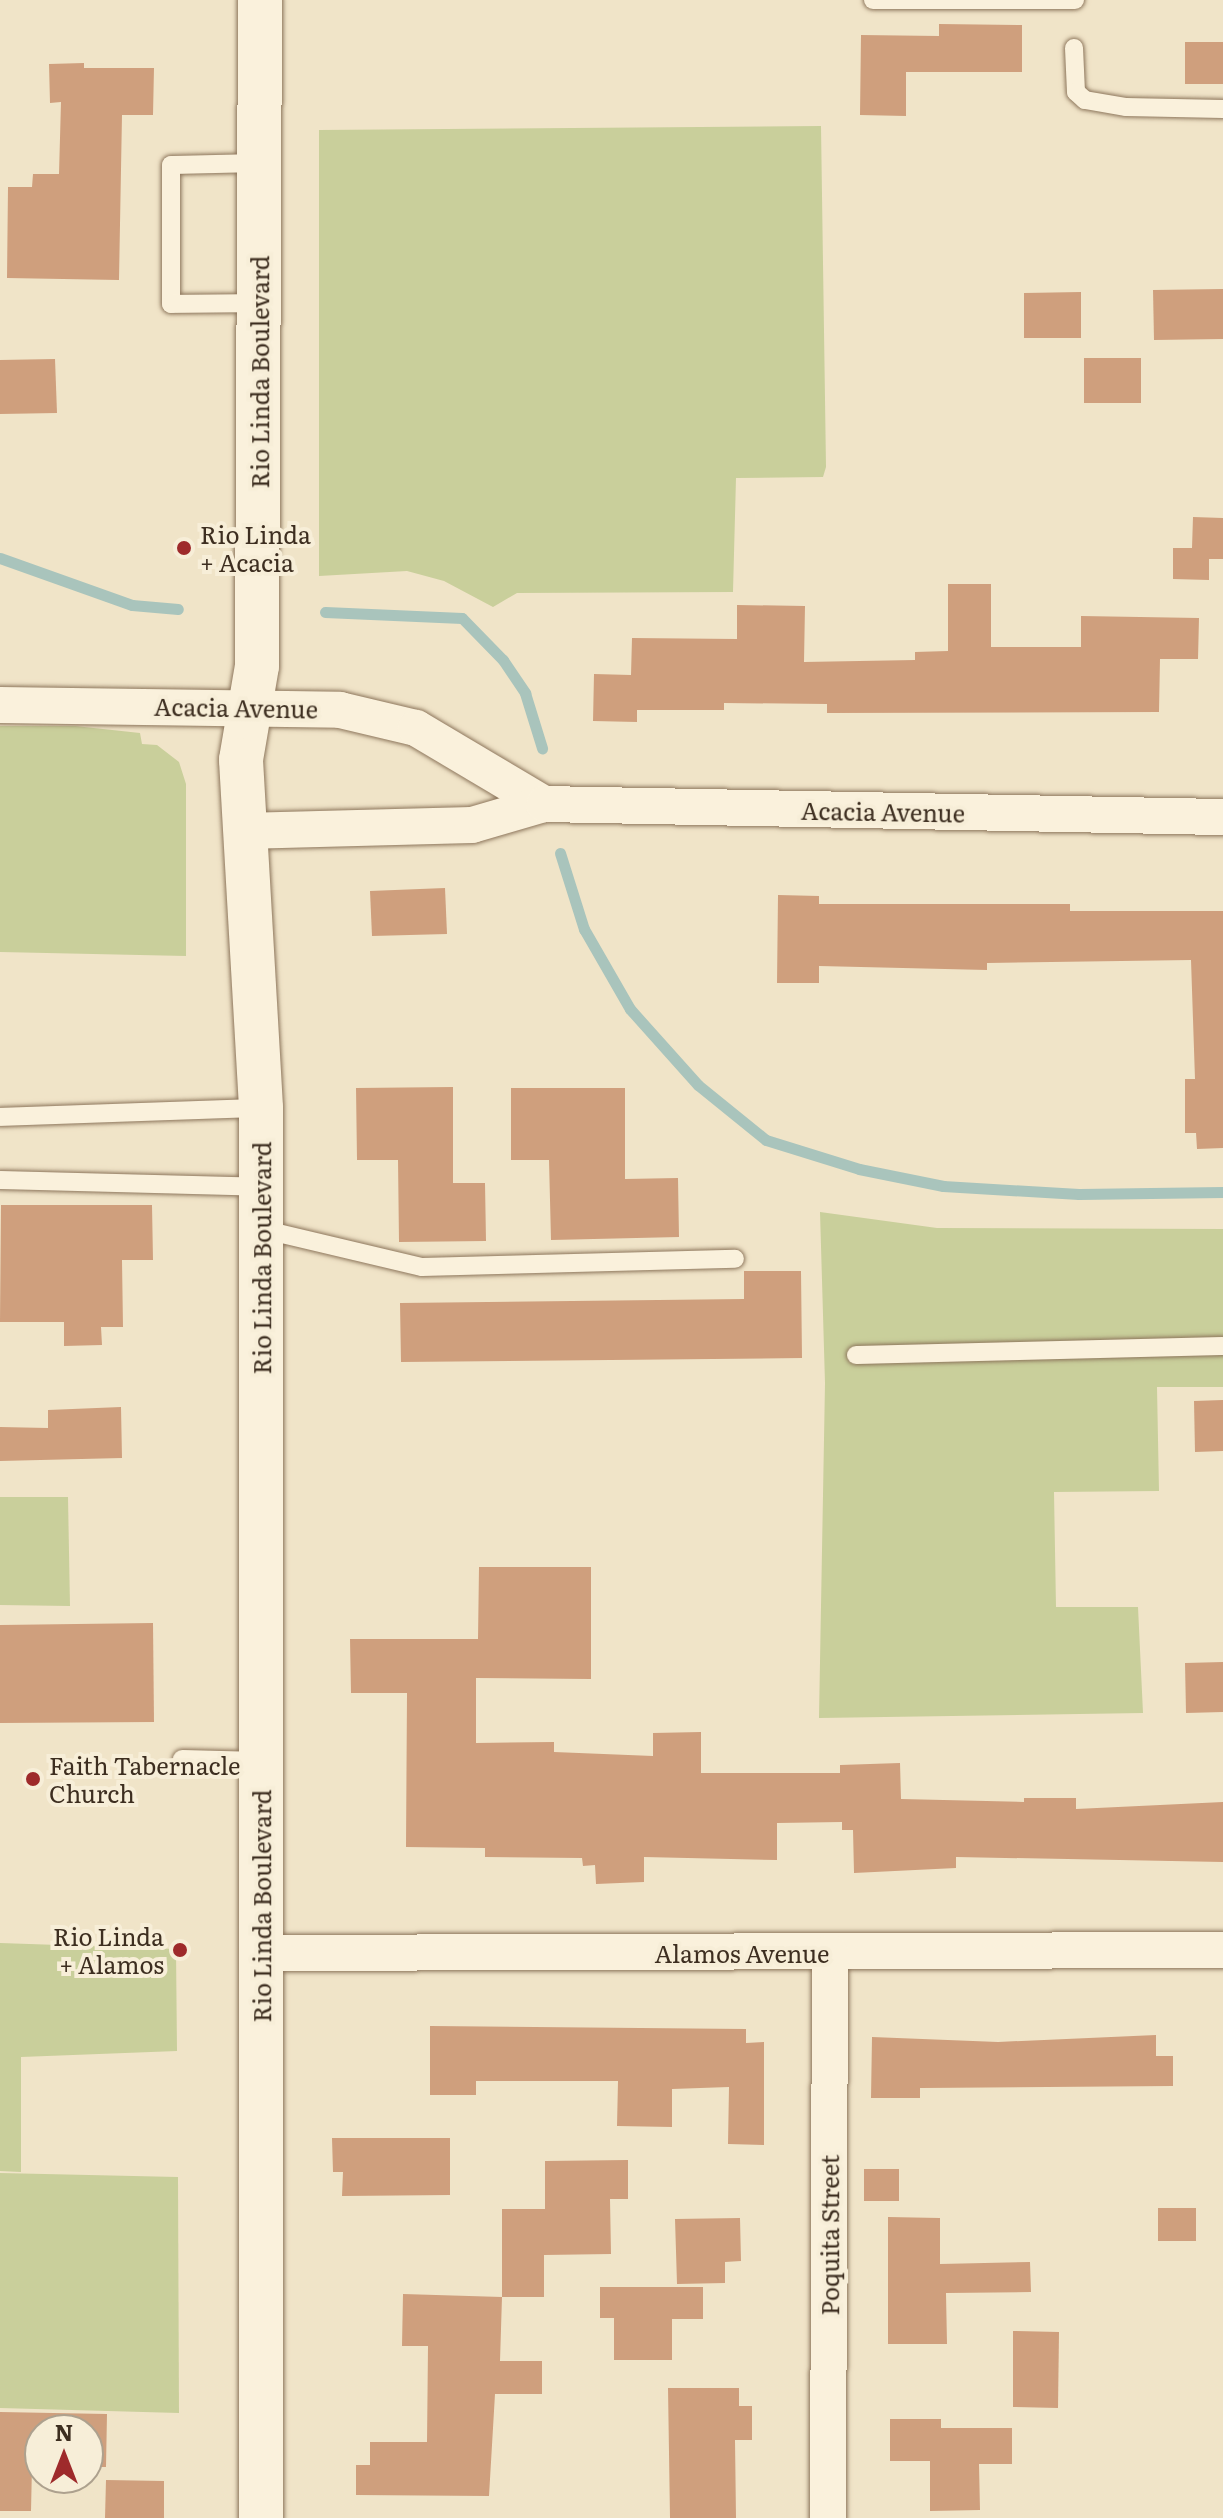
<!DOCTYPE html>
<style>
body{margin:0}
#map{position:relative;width:1223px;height:2518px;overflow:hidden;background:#f0e4c8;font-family:Literata,serif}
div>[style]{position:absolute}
.green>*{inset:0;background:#c9cf9b}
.stream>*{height:11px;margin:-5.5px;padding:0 5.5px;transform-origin:5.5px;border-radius:5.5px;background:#a9c4bc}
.building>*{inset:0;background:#cf9f7d}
.roads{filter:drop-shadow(0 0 2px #8d765c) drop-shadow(0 0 2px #8d765c)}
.service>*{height:18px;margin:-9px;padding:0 9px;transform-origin:9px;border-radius:9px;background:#faf1dc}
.minor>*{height:36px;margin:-18px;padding:0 18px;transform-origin:18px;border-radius:18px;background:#faf1dc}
.secondary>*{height:44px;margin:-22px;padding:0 22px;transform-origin:22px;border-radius:22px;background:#faf1dc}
.dots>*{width:22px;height:22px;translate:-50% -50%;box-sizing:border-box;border:4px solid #f7eed8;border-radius:50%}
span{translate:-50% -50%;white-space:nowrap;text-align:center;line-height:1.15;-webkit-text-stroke:8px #f7eed8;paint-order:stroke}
.street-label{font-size:24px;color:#3d2e20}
.poi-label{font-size:24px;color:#3d2e20}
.left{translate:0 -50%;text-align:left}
.right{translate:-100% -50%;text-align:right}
.north{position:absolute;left:24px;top:2414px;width:80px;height:80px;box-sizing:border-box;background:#f7eed8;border:2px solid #ada18e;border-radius:50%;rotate:0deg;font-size:22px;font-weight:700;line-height:32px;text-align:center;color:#3d2e20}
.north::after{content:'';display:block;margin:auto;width:28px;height:36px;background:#9e2a2b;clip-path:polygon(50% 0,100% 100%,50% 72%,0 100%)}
</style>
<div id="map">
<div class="green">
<i style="clip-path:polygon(821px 126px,826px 467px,823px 477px,736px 478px,733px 592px,517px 593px,493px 607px,444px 581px,407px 571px,319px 576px,319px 130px)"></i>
<i style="clip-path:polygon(0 726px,75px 726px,140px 733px,142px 744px,157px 745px,179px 762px,186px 784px,186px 956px,0 952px)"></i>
<i style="clip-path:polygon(820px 1212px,937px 1228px,1223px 1229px,1223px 1387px,1157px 1387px,1159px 1491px,1054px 1492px,1056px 1607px,1138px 1607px,1143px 1713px,819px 1718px,825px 1383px)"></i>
<i style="clip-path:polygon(0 1497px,68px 1497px,70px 1606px,0 1605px)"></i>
<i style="clip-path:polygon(0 1943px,176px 1949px,177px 2051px,21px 2057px,21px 2172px,0 2171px)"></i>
<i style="clip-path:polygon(0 2173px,178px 2177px,179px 2413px,0 2408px)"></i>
</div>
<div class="stream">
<i style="left:0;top:558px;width:140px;rotate:19.6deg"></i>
<i style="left:132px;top:605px;width:46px;rotate:5deg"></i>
<i style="left:325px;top:612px;width:137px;rotate:2.5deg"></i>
<i style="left:462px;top:618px;width:59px;rotate:45.7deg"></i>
<i style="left:503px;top:660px;width:40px;rotate:56deg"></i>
<i style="left:525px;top:693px;width:58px;rotate:72.8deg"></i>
<i style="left:560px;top:853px;width:80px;rotate:72.5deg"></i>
<i style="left:584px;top:929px;width:92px;rotate:60.1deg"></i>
<i style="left:630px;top:1009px;width:102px;rotate:48.2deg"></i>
<i style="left:698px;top:1085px;width:87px;rotate:39deg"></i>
<i style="left:766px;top:1140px;width:97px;rotate:17.3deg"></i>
<i style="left:859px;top:1169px;width:86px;rotate:11.4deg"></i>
<i style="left:943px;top:1186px;width:136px;rotate:3.4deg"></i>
<i style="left:1079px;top:1194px;width:144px;rotate:-0.8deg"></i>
</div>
<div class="building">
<i style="clip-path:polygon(939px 24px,1022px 25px,1022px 72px,906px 72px,906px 116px,860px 115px,861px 35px,939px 36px)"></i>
<i style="clip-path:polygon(1185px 42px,1223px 42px,1223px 84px,1185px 84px)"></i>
<i style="clip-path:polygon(84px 63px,84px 68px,154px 68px,153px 115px,122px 115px,119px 280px,7px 278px,8px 187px,32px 187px,33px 174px,59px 174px,61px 102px,50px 103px,49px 64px)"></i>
<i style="clip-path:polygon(1223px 289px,1223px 339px,1154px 340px,1153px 290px)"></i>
<i style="clip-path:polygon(1081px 292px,1081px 338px,1024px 338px,1024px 293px)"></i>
<i style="clip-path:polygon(1084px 358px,1141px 358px,1141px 403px,1084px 403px)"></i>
<i style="clip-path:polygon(55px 359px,57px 413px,0 414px,0 360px)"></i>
<i style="clip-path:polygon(1193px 517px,1223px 518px,1223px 559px,1209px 559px,1209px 580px,1173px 579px,1173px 548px,1192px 548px)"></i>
<i style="clip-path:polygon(948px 584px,991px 584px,991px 647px,1081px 647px,1081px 616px,1199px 618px,1198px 659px,1160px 659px,1159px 712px,827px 713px,827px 704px,724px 703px,724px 710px,637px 710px,637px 722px,593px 721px,594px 674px,631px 675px,632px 638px,737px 639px,737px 605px,805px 606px,804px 662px,915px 660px,915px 652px,948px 651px)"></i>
<i style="clip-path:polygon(445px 888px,447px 934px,372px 936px,370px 891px)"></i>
<i style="clip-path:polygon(778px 895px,819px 896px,819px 904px,1070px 904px,1070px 911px,1223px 911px,1223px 1148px,1197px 1149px,1196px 1133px,1185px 1133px,1185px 1079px,1195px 1079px,1191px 960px,987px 963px,987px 970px,819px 966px,819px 983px,777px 983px)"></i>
<i style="clip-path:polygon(453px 1087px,453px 1183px,485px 1183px,486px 1241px,399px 1242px,398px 1160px,357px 1160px,356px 1088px)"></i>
<i style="clip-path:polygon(511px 1088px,625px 1088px,625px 1179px,678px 1178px,679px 1237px,551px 1240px,549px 1160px,511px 1160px)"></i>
<i style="clip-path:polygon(1px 1205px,152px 1205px,153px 1260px,122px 1260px,123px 1327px,101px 1327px,102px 1345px,64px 1346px,64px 1322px,0 1322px)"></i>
<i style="clip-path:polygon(744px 1271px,801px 1271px,802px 1358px,401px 1362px,400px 1303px,744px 1299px)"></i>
<i style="clip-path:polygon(1223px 1400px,1223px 1451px,1195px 1452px,1194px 1401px)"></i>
<i style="clip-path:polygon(121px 1407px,122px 1458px,0 1461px,0 1427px,48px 1428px,48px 1410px)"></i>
<i style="clip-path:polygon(479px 1567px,591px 1567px,591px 1679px,476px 1678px,476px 1743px,554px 1742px,554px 1752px,653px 1756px,653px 1733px,701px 1732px,701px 1773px,840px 1773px,840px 1765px,900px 1763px,901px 1799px,1024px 1802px,1024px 1798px,1076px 1798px,1076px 1809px,1223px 1802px,1223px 1862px,956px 1857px,956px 1868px,854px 1873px,853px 1830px,842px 1830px,842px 1822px,777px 1823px,777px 1860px,644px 1857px,644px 1882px,596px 1884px,595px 1865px,583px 1866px,582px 1858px,485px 1857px,485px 1848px,406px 1847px,407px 1693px,351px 1693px,350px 1639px,478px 1639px)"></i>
<i style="clip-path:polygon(153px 1623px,154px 1722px,0 1723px,0 1625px)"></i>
<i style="clip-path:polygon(1223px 1662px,1223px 1712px,1186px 1713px,1185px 1663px)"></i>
<i style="clip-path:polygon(430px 2026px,746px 2029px,746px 2043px,764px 2042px,764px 2145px,728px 2144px,729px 2087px,672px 2089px,672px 2127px,617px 2126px,618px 2081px,476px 2081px,476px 2095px,430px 2095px)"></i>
<i style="clip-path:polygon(1156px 2035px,1156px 2056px,1173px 2056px,1173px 2086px,920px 2088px,920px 2098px,871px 2098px,872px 2037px,998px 2042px)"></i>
<i style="clip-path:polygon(332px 2138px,450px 2138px,450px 2195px,342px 2196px,343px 2172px,333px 2172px)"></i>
<i style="clip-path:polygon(628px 2160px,628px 2199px,610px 2199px,611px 2254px,544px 2255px,544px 2297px,502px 2297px,502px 2209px,545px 2209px,545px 2161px)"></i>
<i style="clip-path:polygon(864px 2169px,899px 2169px,899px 2201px,864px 2201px)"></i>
<i style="clip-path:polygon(1158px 2208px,1196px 2208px,1196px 2241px,1158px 2241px)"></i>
<i style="clip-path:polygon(888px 2217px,940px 2218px,940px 2264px,1030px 2262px,1031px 2292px,946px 2293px,947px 2344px,888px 2344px)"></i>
<i style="clip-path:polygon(740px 2218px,741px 2261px,725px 2262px,725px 2283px,677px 2284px,675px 2219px)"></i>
<i style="clip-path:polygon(600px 2287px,703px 2287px,703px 2319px,672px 2319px,672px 2360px,614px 2360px,614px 2318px,600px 2318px)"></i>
<i style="clip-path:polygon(403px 2294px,502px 2297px,500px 2361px,542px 2361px,542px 2394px,495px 2394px,489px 2496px,356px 2495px,356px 2465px,370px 2465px,370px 2442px,427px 2442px,428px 2346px,402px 2346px)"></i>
<i style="clip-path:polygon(1013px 2331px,1059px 2332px,1058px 2408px,1013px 2407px)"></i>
<i style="clip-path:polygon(668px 2388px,739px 2388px,739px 2406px,752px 2406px,752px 2440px,735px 2440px,736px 2518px,670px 2518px)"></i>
<i style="clip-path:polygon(0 2412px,107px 2414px,106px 2467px,88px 2467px,88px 2430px,40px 2430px,40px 2466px,32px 2466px,31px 2511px,0 2511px)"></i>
<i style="clip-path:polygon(890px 2419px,941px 2419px,941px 2428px,1012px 2428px,1012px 2464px,979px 2464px,980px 2510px,930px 2511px,930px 2461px,890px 2461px)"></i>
<i style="clip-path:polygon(106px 2480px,164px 2481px,164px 2518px,105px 2518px)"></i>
</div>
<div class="roads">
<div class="service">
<i style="left:873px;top:0;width:202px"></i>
<i style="left:1074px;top:48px;width:44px;rotate:87.4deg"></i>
<i style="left:1076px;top:92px;width:12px;rotate:42deg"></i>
<i style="left:1085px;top:100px;width:42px;rotate:9.7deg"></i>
<i style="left:1126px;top:107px;width:97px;rotate:1.2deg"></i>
<i style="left:260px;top:163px;width:89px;rotate:178.7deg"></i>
<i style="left:171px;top:165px;width:139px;rotate:90deg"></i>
<i style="left:171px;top:304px;width:89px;rotate:-0.6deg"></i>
<i style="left:0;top:1117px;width:261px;rotate:-2deg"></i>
<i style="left:0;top:1180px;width:261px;rotate:1.5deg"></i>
<i style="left:261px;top:1229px;width:165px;rotate:13.3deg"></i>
<i style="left:422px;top:1267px;width:313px;rotate:-1.5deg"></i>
<i style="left:856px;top:1355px;width:367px;rotate:-1.4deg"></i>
<i style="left:182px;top:1759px;width:79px;rotate:1.5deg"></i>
</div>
<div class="minor">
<i style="left:0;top:705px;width:340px;rotate:0.8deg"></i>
<i style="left:340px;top:710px;width:78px;rotate:13.3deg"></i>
<i style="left:416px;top:728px;width:149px;rotate:30.7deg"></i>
<i style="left:243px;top:831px;width:229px;rotate:-1.5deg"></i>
<i style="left:472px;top:825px;width:75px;rotate:-16.3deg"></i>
<i style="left:544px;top:804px;width:679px;rotate:1.1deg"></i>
<i style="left:261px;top:1953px;width:962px;rotate:-0.18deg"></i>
<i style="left:828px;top:2518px;width:565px;rotate:-89.8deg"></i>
</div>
<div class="secondary">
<i style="left:260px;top:0;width:666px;rotate:90.26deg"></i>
<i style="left:257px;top:666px;width:95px;rotate:99.7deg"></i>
<i style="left:241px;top:760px;width:349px;rotate:86.7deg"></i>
<i style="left:261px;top:1108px;width:1410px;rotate:90deg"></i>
</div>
</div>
<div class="dots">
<i style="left:184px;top:548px;background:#9e2a2b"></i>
<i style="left:33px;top:1779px;background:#9e2a2b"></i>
<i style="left:180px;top:1950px;background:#9e2a2b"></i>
</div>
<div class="street-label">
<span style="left:259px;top:372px;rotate:-90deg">Rio Linda Boulevard</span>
<span style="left:236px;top:707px;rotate:1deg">Acacia Avenue</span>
<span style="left:883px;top:811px;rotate:1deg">Acacia Avenue</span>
<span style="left:261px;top:1258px;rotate:-90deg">Rio Linda Boulevard</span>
<span style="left:261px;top:1906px;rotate:-90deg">Rio Linda Boulevard</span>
<span style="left:742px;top:1953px">Alamos Avenue</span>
<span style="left:829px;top:2235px;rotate:-90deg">Poquita Street</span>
</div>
<div class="poi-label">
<span class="left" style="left:200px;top:548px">Rio Linda<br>+ Acacia</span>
<span class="left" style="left:49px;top:1779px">Faith Tabernacle<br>Church</span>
<span class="right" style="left:164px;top:1950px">Rio Linda<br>+ Alamos</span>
</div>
<div class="north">N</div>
</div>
